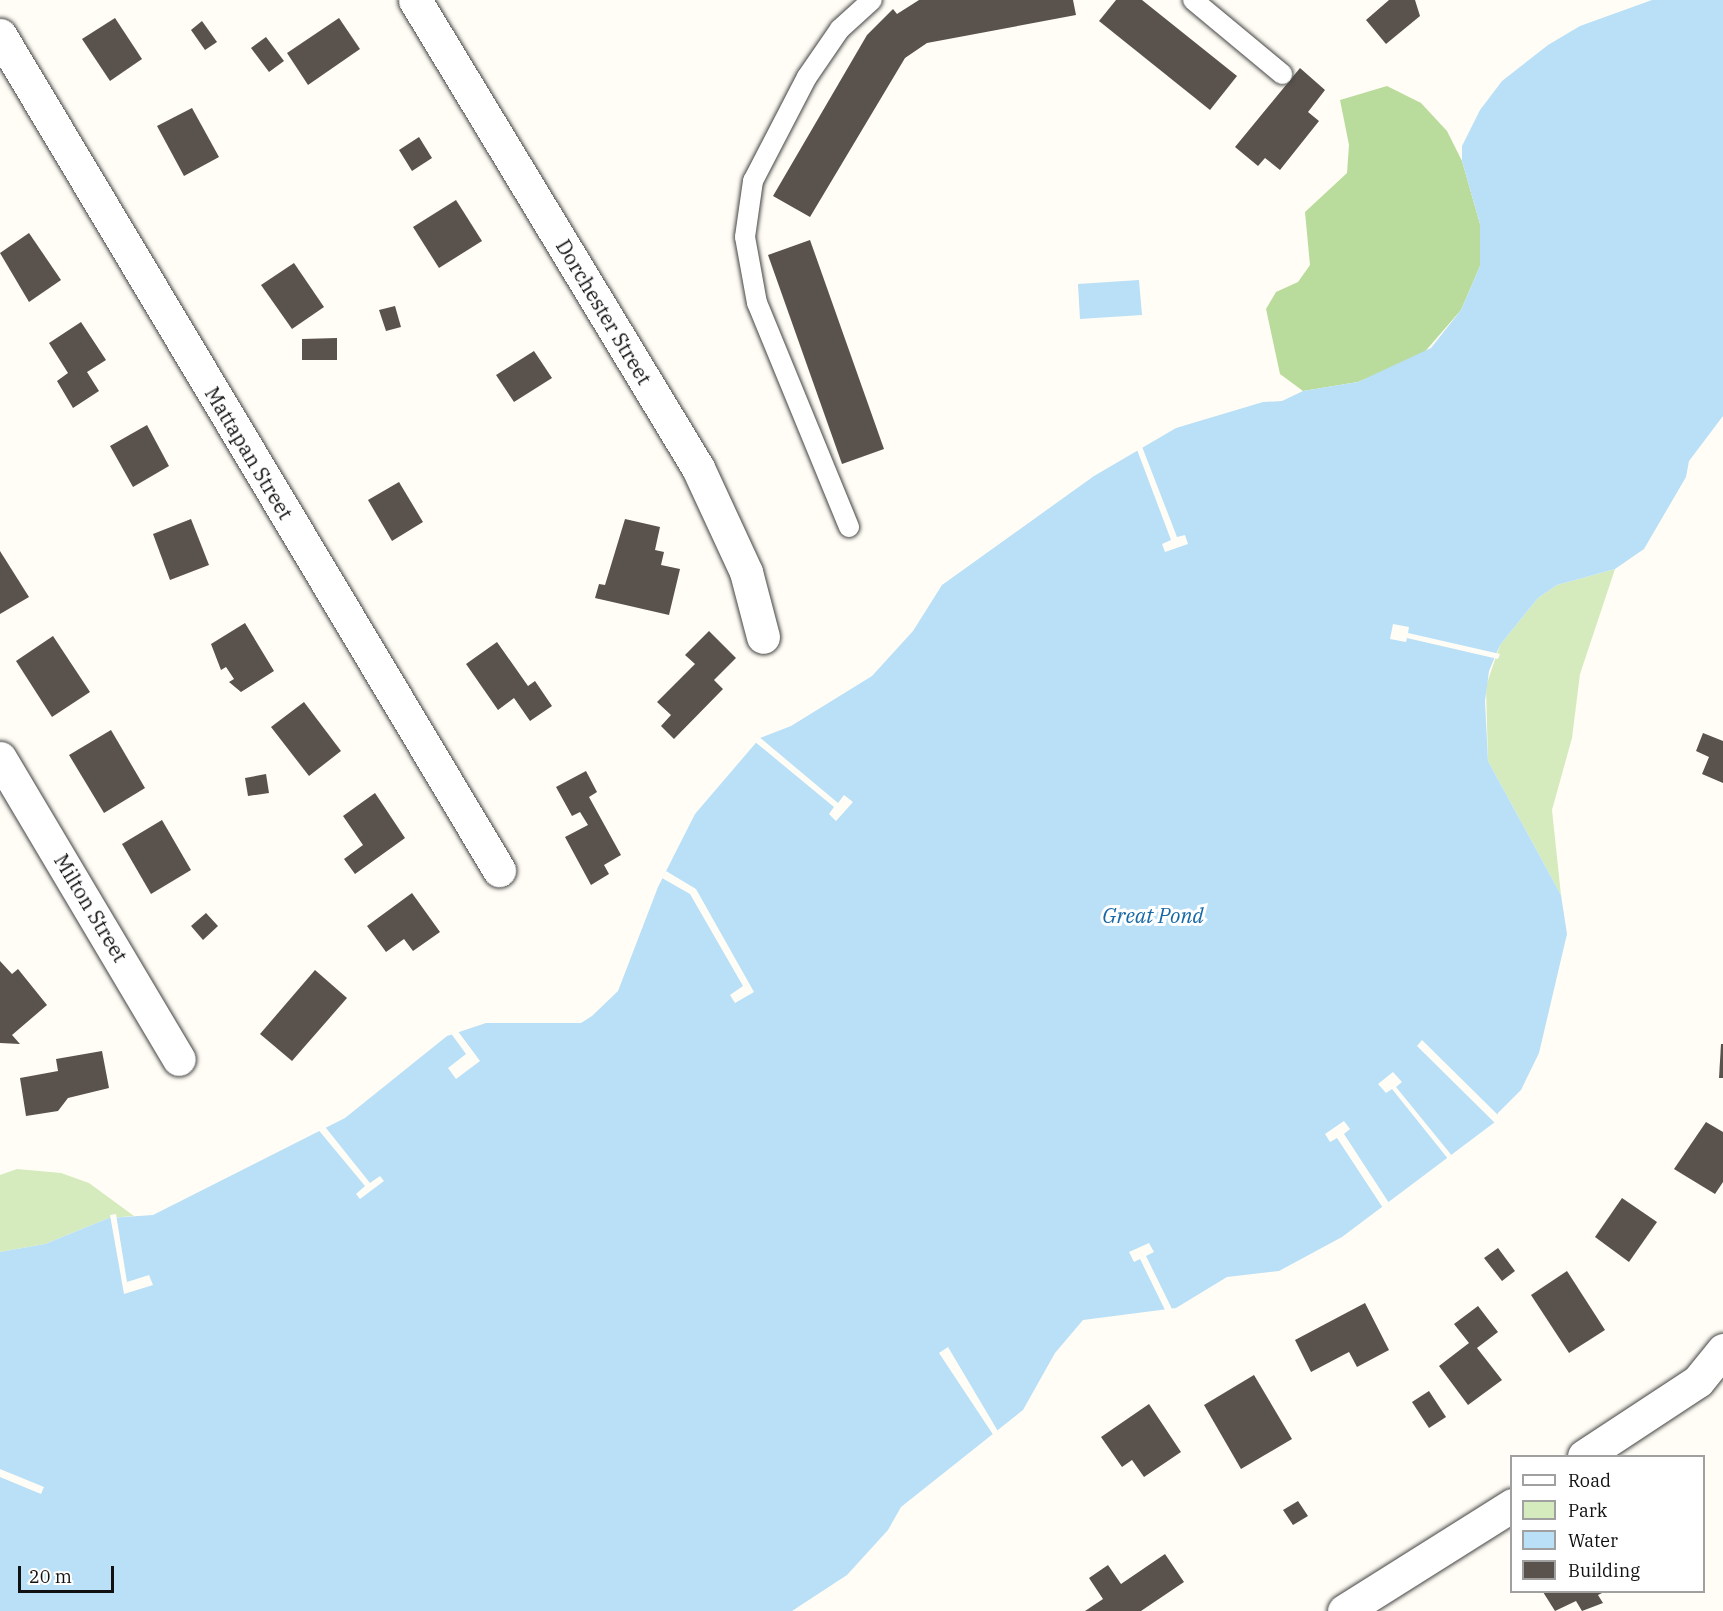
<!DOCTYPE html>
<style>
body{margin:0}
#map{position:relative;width:1723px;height:1611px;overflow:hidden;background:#fffdf5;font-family:"IBM Plex Serif",serif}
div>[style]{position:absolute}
.green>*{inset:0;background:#d5ebbd}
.forest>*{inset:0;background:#b9dc9c}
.water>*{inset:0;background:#b9e0f7}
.pier>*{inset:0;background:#fffdf5}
.building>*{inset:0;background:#5a524d}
.roads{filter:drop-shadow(0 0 2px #444) drop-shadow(0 0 2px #444)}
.service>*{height:20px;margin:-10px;padding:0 10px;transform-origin:10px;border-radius:10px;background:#fff}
.minor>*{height:33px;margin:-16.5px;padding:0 16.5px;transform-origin:16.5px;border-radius:16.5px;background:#fff}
span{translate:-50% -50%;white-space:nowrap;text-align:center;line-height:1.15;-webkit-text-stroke:6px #fff;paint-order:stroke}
.street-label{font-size:20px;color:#111}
.water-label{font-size:21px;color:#1768a6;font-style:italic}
.legend{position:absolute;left:1510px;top:1455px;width:195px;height:138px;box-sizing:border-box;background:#fff;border:2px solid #a0a0a0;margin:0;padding:8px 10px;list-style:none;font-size:18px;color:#111}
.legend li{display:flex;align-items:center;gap:12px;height:30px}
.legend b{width:30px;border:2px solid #a0a0a0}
.scale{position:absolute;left:18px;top:1566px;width:96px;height:27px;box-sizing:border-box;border:3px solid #111;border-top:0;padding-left:8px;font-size:18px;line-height:21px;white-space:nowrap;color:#111;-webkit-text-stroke:4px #fff;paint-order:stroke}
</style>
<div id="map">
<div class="green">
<i style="clip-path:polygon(1615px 569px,1580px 674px,1572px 738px,1552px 810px,1561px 895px,1488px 761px,1486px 686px,1500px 645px,1538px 598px,1557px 585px)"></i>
<i style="clip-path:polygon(17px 1169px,61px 1173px,89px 1183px,134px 1216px,109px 1218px,45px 1244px,0 1252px,0 1175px)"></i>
</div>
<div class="forest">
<i style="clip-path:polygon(1387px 86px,1421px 103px,1447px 131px,1462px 161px,1480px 224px,1480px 266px,1461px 310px,1422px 355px,1358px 382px,1303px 391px,1280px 374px,1266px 309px,1276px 292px,1298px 282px,1310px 265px,1305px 212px,1347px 173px,1349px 145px,1340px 100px)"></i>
</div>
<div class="water">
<i style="clip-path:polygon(1652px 0,1723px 0,1723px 416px,1689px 461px,1686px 477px,1644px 549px,1615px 569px,1557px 585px,1538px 598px,1500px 645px,1489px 671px,1485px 701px,1488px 761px,1561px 895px,1567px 934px,1539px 1053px,1521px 1090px,1498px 1113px,1495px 1122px,1342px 1237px,1279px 1271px,1227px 1277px,1176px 1308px,1083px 1320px,1055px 1353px,1023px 1410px,901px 1507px,888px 1530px,847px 1575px,792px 1611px,0 1611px,0 1252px,45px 1244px,109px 1218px,153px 1215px,345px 1118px,447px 1036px,486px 1023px,581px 1023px,592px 1016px,618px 991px,658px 887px,695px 814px,760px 738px,791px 726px,872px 676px,913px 631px,942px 585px,1094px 476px,1176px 428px,1263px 402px,1282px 401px,1303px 391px,1358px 382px,1431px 348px,1461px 310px,1480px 266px,1480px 224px,1462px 161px,1462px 146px,1480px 110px,1502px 81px,1548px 45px,1580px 26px)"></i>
<i style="clip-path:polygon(1139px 280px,1142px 315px,1080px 319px,1078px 284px)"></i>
</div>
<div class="pier">
<i style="clip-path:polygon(1141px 444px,1177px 537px,1185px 535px,1188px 544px,1165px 552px,1162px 544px,1171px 540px,1136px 447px)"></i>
<i style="clip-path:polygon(1393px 624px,1409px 627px,1408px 633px,1500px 654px,1498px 659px,1407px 638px,1406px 642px,1390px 639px)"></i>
<i style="clip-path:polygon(758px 736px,838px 803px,844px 795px,853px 802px,836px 821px,829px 814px,834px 807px,754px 741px)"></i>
<i style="clip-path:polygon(666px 871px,696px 889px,754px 992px,735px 1003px,730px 995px,743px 986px,690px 894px,662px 878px)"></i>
<i style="clip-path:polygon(457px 1030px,480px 1061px,456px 1079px,448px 1068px,466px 1054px,450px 1032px)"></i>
<i style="clip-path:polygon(1422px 1040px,1500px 1117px,1497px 1125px,1417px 1046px)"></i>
<i style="clip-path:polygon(1393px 1072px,1402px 1082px,1396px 1087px,1453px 1157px,1449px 1160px,1392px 1089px,1386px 1093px,1378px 1084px)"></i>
<i style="clip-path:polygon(1344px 1121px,1350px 1129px,1344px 1134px,1389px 1203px,1383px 1208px,1337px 1138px,1330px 1142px,1325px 1134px)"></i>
<i style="clip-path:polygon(322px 1123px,370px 1183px,380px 1176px,384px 1181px,360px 1199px,356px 1194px,365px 1186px,316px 1127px)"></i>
<i style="clip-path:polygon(116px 1214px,127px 1282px,149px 1275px,153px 1285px,124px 1294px,110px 1215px)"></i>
<i style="clip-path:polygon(1149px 1243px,1154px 1252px,1146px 1256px,1173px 1311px,1166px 1312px,1140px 1259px,1134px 1262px,1129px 1252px)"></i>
<i style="clip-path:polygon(948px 1347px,999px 1433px,994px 1436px,939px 1353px)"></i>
<i style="clip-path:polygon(0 1469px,44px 1487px,41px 1494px,0 1477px)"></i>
</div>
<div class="building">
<i style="clip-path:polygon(1073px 0,1076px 15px,927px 43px,905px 58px,810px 217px,773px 196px,867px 35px,893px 9px,897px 14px,919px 0)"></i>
<i style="clip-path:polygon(1116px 0,1142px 0,1237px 76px,1210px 110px,1099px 21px)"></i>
<i style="clip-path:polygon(1389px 0,1415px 0,1420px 16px,1386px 44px,1366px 20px)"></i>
<i style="clip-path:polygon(115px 18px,142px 59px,110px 81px,82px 39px)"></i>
<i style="clip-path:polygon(339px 18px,360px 49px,308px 85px,287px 53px)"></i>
<i style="clip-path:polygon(202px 21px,217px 42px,205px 50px,191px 30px)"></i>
<i style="clip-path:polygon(266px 37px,284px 61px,269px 72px,251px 48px)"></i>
<i style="clip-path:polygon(1300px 68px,1325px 90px,1308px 112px,1319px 121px,1280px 170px,1265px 158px,1258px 166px,1235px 147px)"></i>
<i style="clip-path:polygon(192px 108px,219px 157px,184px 176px,157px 126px)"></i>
<i style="clip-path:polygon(419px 137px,432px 158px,412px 171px,399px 150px)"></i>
<i style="clip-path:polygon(456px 200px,482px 241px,439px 268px,413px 227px)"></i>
<i style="clip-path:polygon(29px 233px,61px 280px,29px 302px,0 253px)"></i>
<i style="clip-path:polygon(810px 240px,884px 449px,842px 464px,768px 255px)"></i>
<i style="clip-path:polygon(294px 263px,324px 307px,292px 329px,261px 285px)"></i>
<i style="clip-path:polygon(395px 306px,401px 327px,386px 331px,379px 310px)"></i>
<i style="clip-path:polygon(81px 322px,106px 360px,87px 372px,99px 391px,73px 408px,57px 381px,68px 373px,49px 343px)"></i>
<i style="clip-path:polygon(337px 338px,337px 360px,302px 360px,302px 339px)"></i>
<i style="clip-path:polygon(534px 351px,552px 378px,514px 402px,496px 375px)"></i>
<i style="clip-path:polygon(147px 425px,169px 466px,133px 487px,110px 446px)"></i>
<i style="clip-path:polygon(399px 482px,423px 522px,392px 541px,368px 500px)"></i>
<i style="clip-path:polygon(191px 519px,209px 565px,170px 580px,153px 534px)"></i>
<i style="clip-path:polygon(625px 519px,660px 527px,655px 550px,664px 552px,661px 565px,680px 569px,669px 615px,595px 598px,599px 584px,605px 585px)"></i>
<i style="clip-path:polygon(0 551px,29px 597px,0 614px)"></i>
<i style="clip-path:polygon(245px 623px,274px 671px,241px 692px,229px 682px,234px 679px,226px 667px,221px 670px,211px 644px)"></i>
<i style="clip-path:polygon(709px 631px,736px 658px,714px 680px,723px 689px,674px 739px,661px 726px,671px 715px,657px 702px,695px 664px,685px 655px)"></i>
<i style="clip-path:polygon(53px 636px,90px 692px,52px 717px,16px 661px)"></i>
<i style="clip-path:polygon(497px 642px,528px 686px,535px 681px,552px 706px,530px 721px,514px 698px,498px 710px,466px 664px)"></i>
<i style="clip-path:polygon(304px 702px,341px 751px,309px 776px,271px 727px)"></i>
<i style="clip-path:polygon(111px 730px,145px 788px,104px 813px,69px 755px)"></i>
<i style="clip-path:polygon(1703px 733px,1723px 741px,1723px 783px,1702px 774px,1709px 757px,1696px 751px)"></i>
<i style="clip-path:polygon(586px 771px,597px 792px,589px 797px,621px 855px,604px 865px,609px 874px,591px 885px,565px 837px,588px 825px,580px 812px,572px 816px,556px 787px)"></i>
<i style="clip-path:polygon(266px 774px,269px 793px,248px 796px,245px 778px)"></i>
<i style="clip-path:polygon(375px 793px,405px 838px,355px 874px,344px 859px,363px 845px,343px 816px)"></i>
<i style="clip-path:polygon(162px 820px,191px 870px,151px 894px,122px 844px)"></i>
<i style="clip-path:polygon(412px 893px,440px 932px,413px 951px,404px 939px,386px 952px,367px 926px)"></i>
<i style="clip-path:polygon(206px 913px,218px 926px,203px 940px,191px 926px)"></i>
<i style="clip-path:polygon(0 961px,12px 974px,18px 969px,47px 1005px,12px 1035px,20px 1044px,0 1043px)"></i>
<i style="clip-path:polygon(315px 970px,347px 998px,292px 1061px,260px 1034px)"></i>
<i style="clip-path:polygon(1721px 1044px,1723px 1044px,1723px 1078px,1719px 1078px)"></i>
<i style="clip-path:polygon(102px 1051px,109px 1088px,68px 1098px,58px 1111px,26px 1116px,20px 1078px,58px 1071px,56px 1059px)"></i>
<i style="clip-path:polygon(1706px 1122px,1723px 1132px,1723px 1182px,1715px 1194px,1674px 1169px)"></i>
<i style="clip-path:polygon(1622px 1198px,1657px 1222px,1629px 1262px,1595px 1237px)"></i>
<i style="clip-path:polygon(1498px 1248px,1515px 1271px,1502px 1281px,1484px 1258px)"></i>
<i style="clip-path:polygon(1567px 1271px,1605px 1330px,1569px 1353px,1531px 1295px)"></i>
<i style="clip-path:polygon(1365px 1303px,1389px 1350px,1357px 1367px,1349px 1352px,1311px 1372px,1295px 1340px)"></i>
<i style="clip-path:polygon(1478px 1306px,1498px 1332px,1477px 1348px,1502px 1380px,1468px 1405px,1439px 1366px,1469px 1343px,1454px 1324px)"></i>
<i style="clip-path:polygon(1254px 1375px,1292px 1439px,1241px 1469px,1204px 1405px)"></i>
<i style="clip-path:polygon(1429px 1391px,1446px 1417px,1429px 1428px,1412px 1402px)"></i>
<i style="clip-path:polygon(1149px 1404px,1181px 1452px,1144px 1477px,1132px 1460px,1122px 1467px,1101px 1437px)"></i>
<i style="clip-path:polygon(1298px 1501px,1308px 1516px,1293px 1525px,1283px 1510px)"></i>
<i style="clip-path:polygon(1165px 1554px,1184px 1582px,1141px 1611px,1085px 1611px,1103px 1599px,1089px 1578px,1108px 1565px,1121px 1584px)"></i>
<i style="clip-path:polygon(1543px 1592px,1604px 1592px,1598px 1595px,1603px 1603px,1582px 1611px,1576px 1601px,1555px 1611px)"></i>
</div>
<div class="roads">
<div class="service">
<i style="left:1193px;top:0;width:116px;rotate:39.7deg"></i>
<i style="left:849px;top:527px;width:242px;rotate:-112.3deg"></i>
<i style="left:757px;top:303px;width:67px;rotate:-100.3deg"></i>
<i style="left:745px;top:237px;width:57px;rotate:-81.9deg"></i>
<i style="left:753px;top:181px;width:117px;rotate:-62.6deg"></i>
<i style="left:807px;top:77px;width:58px;rotate:-55.5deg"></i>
<i style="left:840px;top:29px;width:43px;rotate:-42.2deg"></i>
</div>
<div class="minor">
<i style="left:415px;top:0;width:547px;rotate:58.84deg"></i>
<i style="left:698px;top:468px;width:115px;rotate:65.2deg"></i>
<i style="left:746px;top:572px;width:67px;rotate:75.3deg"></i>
<i style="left:0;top:35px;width:973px;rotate:59.14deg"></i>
<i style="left:0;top:758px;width:350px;rotate:59.3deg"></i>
<i style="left:1584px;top:1456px;width:136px;rotate:-33.3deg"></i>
<i style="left:1698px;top:1381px;width:40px;rotate:-51deg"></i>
<i style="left:1344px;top:1611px;width:199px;rotate:-32.2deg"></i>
</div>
</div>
<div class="street-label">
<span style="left:604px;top:312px;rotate:59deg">Dorchester Street</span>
<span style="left:249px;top:453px;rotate:59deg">Mattapan Street</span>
<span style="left:91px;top:908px;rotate:59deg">Milton Street</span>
</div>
<div class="water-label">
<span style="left:1153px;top:915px">Great Pond</span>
</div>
<ul class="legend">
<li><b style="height:8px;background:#fff"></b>Road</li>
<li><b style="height:16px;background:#d5ebbd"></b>Park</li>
<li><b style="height:16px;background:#b9e0f7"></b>Water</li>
<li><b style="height:16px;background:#5a524d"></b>Building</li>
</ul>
<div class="scale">20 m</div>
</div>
